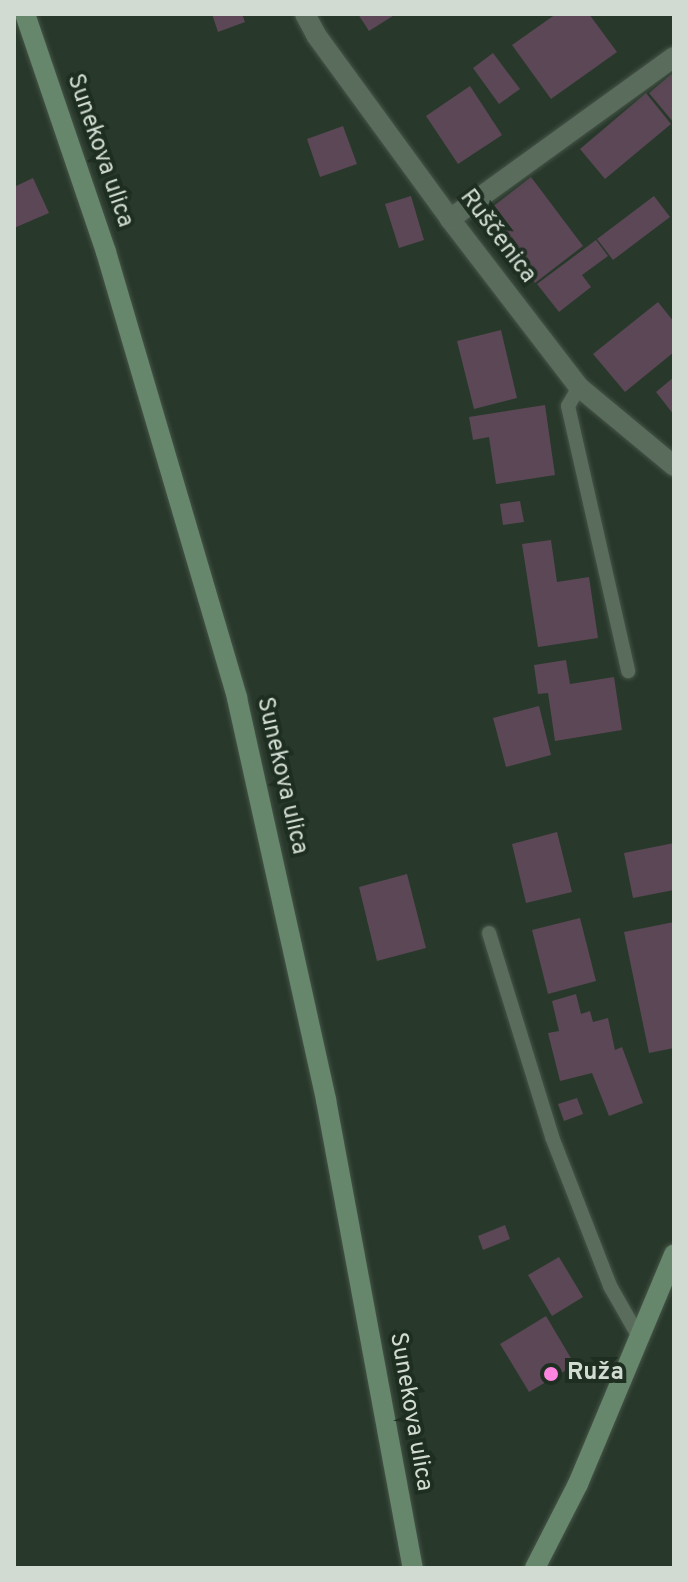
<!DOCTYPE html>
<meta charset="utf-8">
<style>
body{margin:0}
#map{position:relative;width:688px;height:1582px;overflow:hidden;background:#28392b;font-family:Overpass,sans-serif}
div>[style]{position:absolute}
.building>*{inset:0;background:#5b4755}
.roads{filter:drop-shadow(0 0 2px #465448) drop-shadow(0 0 2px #465448)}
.lane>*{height:14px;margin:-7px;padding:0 7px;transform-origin:7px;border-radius:7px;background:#5a6d5d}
.street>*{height:20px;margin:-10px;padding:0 10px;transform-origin:10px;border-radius:10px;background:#5a6d5d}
.secondary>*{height:20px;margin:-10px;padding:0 10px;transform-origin:10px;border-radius:10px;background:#67876c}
.dots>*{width:22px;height:22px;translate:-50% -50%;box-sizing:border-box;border:4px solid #1e2f21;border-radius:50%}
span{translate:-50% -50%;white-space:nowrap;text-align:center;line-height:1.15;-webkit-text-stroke:8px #1e2f21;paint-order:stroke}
.street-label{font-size:24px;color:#d1dbd2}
.poi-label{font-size:24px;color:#d1dbd2;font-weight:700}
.left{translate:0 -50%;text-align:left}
.frame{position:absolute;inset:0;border:16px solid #d1dbd2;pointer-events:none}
</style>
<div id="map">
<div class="building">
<i style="clip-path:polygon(212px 14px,242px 14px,245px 22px,218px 32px)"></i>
<i style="clip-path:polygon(358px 14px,396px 14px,369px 31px)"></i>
<i style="clip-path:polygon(556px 14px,589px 14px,617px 52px,551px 99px,512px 45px)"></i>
<i style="clip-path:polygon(493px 53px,520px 89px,499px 104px,473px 68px)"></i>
<i style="clip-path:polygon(674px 72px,674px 123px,649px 93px)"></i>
<i style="clip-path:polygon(470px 86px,502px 135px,458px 164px,426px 116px)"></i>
<i style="clip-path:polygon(646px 93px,671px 124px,605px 179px,580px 149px)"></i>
<i style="clip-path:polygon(343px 126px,357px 164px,320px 177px,307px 139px)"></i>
<i style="clip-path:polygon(531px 177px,583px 246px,535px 283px,483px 214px)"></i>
<i style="clip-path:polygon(33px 178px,49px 213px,14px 228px,14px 187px)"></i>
<i style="clip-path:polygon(411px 196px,424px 240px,399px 248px,385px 204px)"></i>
<i style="clip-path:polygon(654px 196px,670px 217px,613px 260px,597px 239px)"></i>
<i style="clip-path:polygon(596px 240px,608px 256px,582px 275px,591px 287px,559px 312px,537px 284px)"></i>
<i style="clip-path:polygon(658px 302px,674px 322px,674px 352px,625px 392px,593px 354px)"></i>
<i style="clip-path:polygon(501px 330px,517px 398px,474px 409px,457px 341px)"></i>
<i style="clip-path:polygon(674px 377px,674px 415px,656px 392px)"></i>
<i style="clip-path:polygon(545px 405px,555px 475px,496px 484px,489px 437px,473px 440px,469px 417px)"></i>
<i style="clip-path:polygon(520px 501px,524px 522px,503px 525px,500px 504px)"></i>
<i style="clip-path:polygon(551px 540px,557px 582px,589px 577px,598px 638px,538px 647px,522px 544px)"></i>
<i style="clip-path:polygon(566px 660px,570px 684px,614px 677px,622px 730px,555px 741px,548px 693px,538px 694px,534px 665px)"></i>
<i style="clip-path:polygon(539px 706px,551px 755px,506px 767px,493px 718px)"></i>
<i style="clip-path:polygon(557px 832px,572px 892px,526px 903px,512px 844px)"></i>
<i style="clip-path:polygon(674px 843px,674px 890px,633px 898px,624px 853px)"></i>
<i style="clip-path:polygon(407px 874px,426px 948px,377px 961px,359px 887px)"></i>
<i style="clip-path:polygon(580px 918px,596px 981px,548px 994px,532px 930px)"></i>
<i style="clip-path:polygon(674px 922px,674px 1048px,649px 1053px,624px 932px)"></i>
<i style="clip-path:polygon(576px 994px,581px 1014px,590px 1011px,593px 1022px,608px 1018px,615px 1050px,622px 1047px,643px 1103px,609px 1116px,592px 1073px,560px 1081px,548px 1033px,559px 1031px,552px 1001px)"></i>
<i style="clip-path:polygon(577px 1098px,583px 1114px,564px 1121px,558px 1104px)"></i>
<i style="clip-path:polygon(505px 1225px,510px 1239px,483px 1250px,478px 1236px)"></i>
<i style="clip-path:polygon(559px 1257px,583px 1297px,552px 1316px,528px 1275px)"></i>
<i style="clip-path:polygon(546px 1316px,575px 1365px,529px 1392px,500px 1344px)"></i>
</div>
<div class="roads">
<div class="lane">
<i style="left:579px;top:387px;width:22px;rotate:120deg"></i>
<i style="left:568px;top:406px;width:272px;rotate:77.2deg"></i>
<i style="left:489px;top:933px;width:214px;rotate:72.8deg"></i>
<i style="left:552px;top:1137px;width:160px;rotate:68.7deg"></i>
<i style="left:610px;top:1286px;width:59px;rotate:60.4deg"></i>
</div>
<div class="street">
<i style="left:305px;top:14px;width:24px;rotate:62deg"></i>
<i style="left:316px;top:35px;width:228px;rotate:53.9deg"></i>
<i style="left:450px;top:219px;width:212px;rotate:52.5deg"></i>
<i style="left:579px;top:387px;width:124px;rotate:39.7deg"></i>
<i style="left:450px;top:219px;width:276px;rotate:-35.9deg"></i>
</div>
<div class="secondary">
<i style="left:25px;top:14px;width:251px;rotate:71.2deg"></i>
<i style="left:106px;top:252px;width:465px;rotate:73.6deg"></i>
<i style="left:237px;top:698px;width:412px;rotate:77.5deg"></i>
<i style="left:326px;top:1100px;width:476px;rotate:79.5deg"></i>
<i style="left:535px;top:1568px;width:94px;rotate:-62.9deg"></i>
<i style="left:578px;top:1484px;width:249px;rotate:-67.3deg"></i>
</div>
</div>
<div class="dots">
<i style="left:551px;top:1374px;background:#fe85df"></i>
</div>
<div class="street-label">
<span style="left:99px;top:151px;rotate:71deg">Sunekova ulica</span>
<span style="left:497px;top:237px;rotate:53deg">Ruščenica</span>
<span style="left:281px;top:776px;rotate:77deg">Sunekova ulica</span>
<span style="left:410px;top:1412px;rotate:80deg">Sunekova ulica</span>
</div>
<div class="poi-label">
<span class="left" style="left:567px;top:1374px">Ruža</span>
</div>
<div class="frame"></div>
</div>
